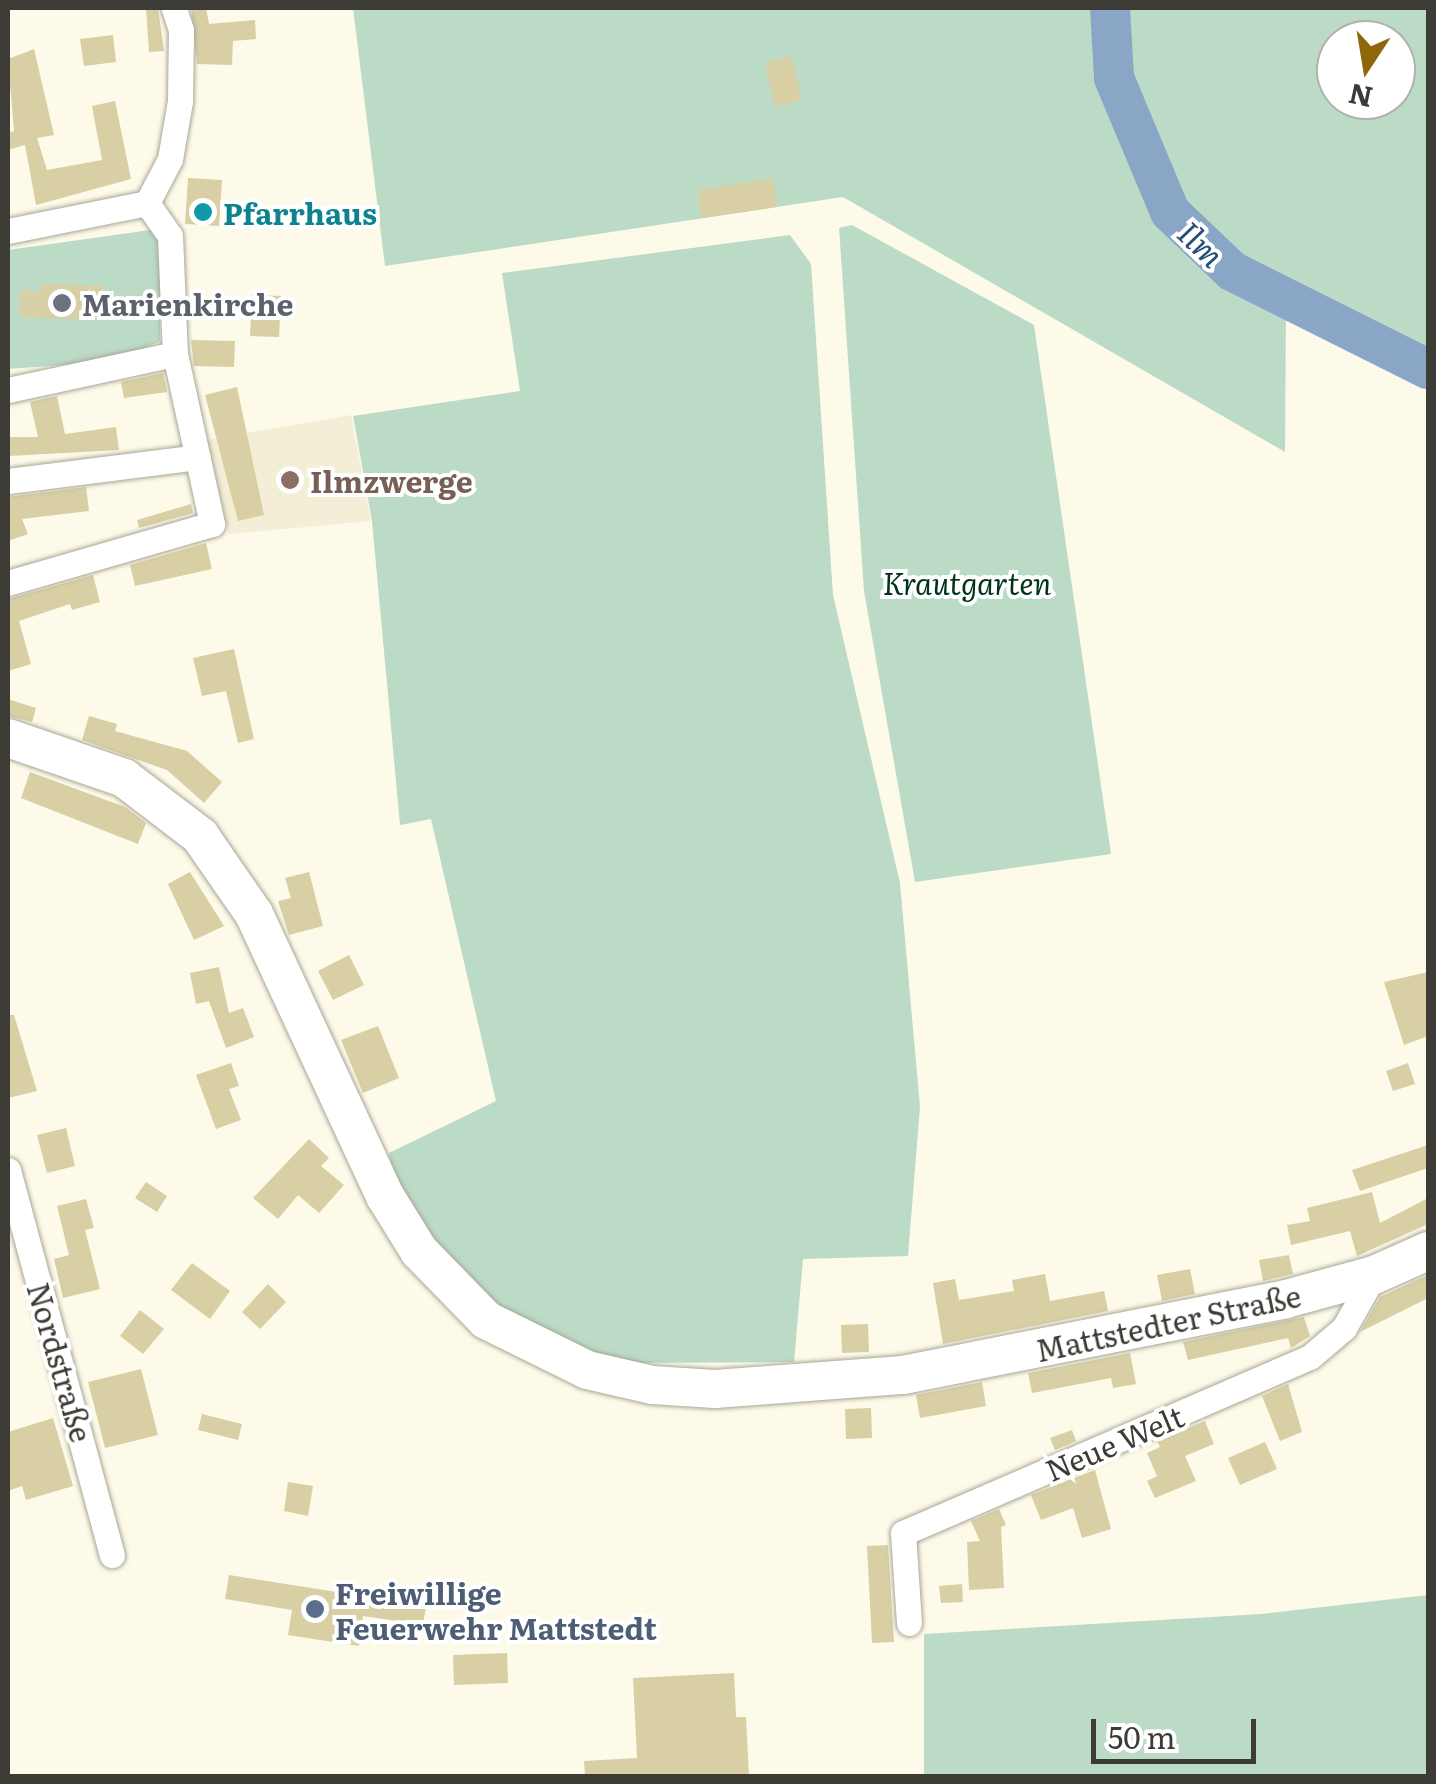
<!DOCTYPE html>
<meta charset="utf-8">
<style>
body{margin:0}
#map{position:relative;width:1436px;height:1784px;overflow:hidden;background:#fdfae9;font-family:Literata,serif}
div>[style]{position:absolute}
.built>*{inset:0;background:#f3eed5}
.green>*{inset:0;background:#bbdbc6}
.river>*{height:40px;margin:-20px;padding:0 20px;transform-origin:20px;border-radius:20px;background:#8aa6c6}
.building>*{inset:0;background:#d8cfa5}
.roads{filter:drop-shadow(0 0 2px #a9a696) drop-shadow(0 0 2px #a9a696)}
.street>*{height:25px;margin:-12.5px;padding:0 12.5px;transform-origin:12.5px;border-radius:12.5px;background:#fff}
.secondary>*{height:38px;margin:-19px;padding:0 19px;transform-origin:19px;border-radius:19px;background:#fff}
.dots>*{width:28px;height:28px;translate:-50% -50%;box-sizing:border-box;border:5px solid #fff;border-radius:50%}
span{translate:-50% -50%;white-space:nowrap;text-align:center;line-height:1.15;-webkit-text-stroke:8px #fff;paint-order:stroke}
.culture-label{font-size:30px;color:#0d838f;font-weight:700}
.left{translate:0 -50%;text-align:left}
.worship-label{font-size:30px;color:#5b616d;font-weight:700}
.education-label{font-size:30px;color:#785e54;font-weight:700}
.park-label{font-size:30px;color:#00341b;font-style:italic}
.street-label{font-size:30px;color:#3d3b35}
.service-label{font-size:30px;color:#4e5e75;font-weight:700}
.water-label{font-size:32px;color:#264f7a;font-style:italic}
.frame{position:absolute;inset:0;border:10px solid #3d3b35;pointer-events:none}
.north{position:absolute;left:1316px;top:20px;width:100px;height:100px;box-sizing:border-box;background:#fff;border:2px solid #b1b1ae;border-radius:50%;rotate:192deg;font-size:28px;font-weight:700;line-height:40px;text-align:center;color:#3d3b35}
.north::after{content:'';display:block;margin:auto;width:35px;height:45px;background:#8e670b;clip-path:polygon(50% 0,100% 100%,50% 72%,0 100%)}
.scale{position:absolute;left:1091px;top:1719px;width:165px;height:45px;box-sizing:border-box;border:5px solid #3d3b35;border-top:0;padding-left:12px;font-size:30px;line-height:35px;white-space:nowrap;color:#3d3b35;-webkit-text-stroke:8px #fff;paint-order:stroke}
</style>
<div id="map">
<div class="built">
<i style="clip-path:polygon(351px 415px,371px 521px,229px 534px,207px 440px)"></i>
</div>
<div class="green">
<i style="clip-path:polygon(353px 8px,1097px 8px,1111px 79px,1169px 215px,1231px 275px,1286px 305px,1285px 452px,843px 197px,385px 266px)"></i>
<i style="clip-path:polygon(evenodd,1116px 8px,1428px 8px,1428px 364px,1234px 267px,1174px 209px,1121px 78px,1116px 8px,1336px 40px,1396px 40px,1396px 100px,1336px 100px,1336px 40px)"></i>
<i style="clip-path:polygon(852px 225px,1034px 325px,1111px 854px,915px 882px,864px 591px,839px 228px)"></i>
<i style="clip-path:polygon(150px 230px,160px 239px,160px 341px,116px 361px,8px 369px,8px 250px)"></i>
<i style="clip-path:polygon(790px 235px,811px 264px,833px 595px,900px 883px,920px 1107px,908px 1256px,803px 1259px,794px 1362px,627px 1363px,535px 1334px,449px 1272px,396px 1190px,389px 1153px,496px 1101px,431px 819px,400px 825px,372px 521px,353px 416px,520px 391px,502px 273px)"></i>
<i style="clip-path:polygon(1428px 1595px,1428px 1776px,924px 1776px,924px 1634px,1262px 1614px)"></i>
</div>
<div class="river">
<i style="left:1110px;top:8px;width:70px;rotate:86.7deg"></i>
<i style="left:1114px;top:78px;width:145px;rotate:67.3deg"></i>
<i style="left:1170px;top:212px;width:86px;rotate:43.6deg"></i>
<i style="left:1232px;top:271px;width:219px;rotate:26.6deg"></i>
</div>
<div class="building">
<i style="clip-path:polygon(146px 8px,158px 8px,164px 51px,149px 52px)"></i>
<i style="clip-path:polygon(191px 8px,206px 8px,209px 24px,255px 20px,256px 39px,233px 41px,232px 65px,197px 64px)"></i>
<i style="clip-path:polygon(113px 35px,116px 62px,84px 66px,80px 39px)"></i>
<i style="clip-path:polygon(34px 49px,54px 135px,37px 138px,47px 170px,102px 160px,92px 106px,115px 101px,131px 179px,36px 205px,25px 145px,8px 150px,8px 133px,14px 131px,8px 59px)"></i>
<i style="clip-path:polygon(792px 56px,802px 100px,775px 107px,765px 62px)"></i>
<i style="clip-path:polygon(188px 178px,222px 180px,219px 226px,185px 224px)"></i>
<i style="clip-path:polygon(773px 178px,777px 207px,702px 218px,698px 190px)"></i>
<i style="clip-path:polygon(42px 284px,104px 286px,103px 320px,19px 317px,20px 290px,42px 291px)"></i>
<i style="clip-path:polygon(252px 295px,281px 296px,279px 337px,250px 336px)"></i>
<i style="clip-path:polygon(191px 340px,235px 341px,234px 367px,194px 366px)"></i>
<i style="clip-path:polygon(163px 373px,167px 392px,124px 398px,121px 382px)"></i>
<i style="clip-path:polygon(237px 387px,264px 515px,238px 521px,205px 395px)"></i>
<i style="clip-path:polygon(57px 396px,65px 434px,116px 427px,119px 450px,8px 456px,8px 437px,38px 437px,30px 402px)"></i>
<i style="clip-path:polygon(86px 487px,89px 511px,22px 519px,28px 534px,8px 541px,8px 497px)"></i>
<i style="clip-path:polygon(191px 504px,193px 513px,139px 528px,137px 520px)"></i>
<i style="clip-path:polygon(206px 543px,212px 569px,135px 586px,130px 565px)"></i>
<i style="clip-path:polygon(93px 575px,100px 602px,72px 610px,70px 604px,19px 621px,31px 664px,8px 671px,8px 599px)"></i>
<i style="clip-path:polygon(234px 649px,254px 739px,238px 743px,226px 691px,202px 696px,193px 658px)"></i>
<i style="clip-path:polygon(8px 699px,36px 708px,32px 722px,8px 716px)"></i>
<i style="clip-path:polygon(89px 716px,117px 724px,115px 731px,187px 751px,222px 782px,204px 803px,167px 770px,82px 740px)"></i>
<i style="clip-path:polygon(30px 772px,125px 807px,146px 823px,138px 844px,21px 798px)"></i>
<i style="clip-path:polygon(190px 872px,224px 926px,194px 940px,168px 884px)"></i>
<i style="clip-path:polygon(309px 872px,323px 926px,289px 935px,278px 901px,291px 898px,285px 878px)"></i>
<i style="clip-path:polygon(349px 955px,364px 985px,333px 1000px,318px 971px)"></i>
<i style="clip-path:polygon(219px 967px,229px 1013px,243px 1008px,254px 1037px,226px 1048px,209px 1001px,196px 1004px,190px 973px)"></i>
<i style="clip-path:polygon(1428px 972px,1428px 1036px,1404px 1045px,1384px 982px)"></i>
<i style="clip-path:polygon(8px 1015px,14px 1015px,37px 1091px,8px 1098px)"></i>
<i style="clip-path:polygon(378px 1026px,399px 1078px,363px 1093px,341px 1040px)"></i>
<i style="clip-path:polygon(231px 1063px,239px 1086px,229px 1089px,241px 1120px,216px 1129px,196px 1075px)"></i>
<i style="clip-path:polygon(1408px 1063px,1415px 1084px,1393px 1091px,1386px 1071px)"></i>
<i style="clip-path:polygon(66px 1128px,75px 1166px,47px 1173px,37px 1135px)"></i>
<i style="clip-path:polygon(309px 1139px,329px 1158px,321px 1166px,344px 1185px,319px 1213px,298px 1195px,278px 1219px,253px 1198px)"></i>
<i style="clip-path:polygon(1428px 1145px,1428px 1168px,1360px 1191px,1352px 1170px)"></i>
<i style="clip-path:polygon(146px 1182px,167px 1196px,157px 1212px,135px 1198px)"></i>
<i style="clip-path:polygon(1372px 1192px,1380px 1223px,1428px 1198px,1428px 1224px,1357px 1256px,1350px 1231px,1291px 1245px,1287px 1225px,1310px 1221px,1307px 1208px)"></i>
<i style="clip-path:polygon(86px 1199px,94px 1228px,85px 1230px,100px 1289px,63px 1298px,54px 1259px,69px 1255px,57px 1206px)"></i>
<i style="clip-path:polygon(1289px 1255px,1293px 1274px,1263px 1281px,1259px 1260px)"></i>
<i style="clip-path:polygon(192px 1263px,230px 1291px,210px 1319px,171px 1290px)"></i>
<i style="clip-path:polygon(1190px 1269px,1195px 1294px,1162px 1301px,1157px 1275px)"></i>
<i style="clip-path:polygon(1045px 1274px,1050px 1301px,1104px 1291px,1108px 1311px,943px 1344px,933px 1283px,955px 1279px,959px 1300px,1014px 1291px,1012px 1280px)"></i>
<i style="clip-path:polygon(1428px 1275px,1428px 1298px,1360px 1332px,1380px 1297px)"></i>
<i style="clip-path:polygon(268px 1284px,286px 1302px,260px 1329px,242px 1312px)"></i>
<i style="clip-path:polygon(140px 1310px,164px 1329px,143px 1354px,120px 1336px)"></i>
<i style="clip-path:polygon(1304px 1317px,1310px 1336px,1291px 1348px,1288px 1338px,1188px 1360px,1183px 1342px)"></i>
<i style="clip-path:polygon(868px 1324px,869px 1352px,842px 1353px,841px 1325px)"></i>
<i style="clip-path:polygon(1130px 1353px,1136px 1384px,1113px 1388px,1111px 1378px,1032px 1393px,1028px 1373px)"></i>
<i style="clip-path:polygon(141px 1369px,158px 1435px,105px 1448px,88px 1382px)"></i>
<i style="clip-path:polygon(982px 1382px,986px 1406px,920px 1418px,916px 1395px)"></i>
<i style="clip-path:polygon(1288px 1384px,1302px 1432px,1280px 1441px,1262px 1396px)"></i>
<i style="clip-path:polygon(871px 1408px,872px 1438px,846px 1439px,845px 1409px)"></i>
<i style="clip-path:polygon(202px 1414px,242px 1424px,238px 1440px,198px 1430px)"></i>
<i style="clip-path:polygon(53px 1418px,73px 1486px,26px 1500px,22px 1486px,8px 1491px,8px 1432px)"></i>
<i style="clip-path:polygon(1205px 1421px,1214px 1444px,1185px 1456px,1196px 1481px,1155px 1498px,1147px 1481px,1157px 1476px,1147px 1453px,1160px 1447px,1157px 1441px)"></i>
<i style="clip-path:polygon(1072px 1430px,1076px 1441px,1055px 1450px,1050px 1438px)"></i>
<i style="clip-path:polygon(1265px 1442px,1277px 1469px,1240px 1485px,1228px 1458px)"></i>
<i style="clip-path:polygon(1095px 1470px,1111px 1529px,1082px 1538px,1073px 1508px,1041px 1520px,1031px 1495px)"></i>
<i style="clip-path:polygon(288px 1482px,313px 1486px,308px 1516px,284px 1511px)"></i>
<i style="clip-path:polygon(999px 1509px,1006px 1525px,1001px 1527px,1004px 1588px,969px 1590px,967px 1542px,980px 1541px,971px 1521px)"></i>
<i style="clip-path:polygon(888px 1545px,894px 1642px,872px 1643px,867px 1546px)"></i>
<i style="clip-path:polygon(229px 1575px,426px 1606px,423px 1625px,363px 1616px,359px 1646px,288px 1635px,292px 1610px,225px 1599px)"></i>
<i style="clip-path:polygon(962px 1584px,963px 1602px,941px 1603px,939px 1586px)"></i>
<i style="clip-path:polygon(507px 1653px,508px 1683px,454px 1685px,453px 1655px)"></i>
<i style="clip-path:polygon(734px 1673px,736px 1717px,746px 1717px,749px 1776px,585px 1776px,584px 1761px,637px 1758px,633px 1678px)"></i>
</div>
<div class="roads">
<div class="street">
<i style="left:147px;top:203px;width:50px;rotate:-62.4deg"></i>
<i style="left:170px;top:159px;width:59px;rotate:-80.2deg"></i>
<i style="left:180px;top:101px;width:71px;rotate:-89.2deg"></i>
<i style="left:181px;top:30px;width:23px;rotate:-108deg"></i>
<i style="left:8px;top:231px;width:142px;rotate:-11.4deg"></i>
<i style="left:147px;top:203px;width:40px;rotate:55.1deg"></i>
<i style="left:170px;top:236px;width:118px;rotate:87.6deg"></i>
<i style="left:175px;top:354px;width:174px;rotate:77.7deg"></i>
<i style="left:212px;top:524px;width:212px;rotate:163.9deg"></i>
<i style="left:8px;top:390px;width:171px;rotate:-12.2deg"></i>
<i style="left:8px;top:481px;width:191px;rotate:-7.2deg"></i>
<i style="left:8px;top:1170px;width:399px;rotate:74.9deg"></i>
<i style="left:909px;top:1623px;width:90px;rotate:-93.8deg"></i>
<i style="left:903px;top:1533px;width:443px;rotate:-23.4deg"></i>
<i style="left:1310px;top:1357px;width:45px;rotate:-40.5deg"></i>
<i style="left:1344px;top:1328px;width:61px;rotate:-60.5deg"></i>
</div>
<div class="secondary">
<i style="left:8px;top:738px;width:123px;rotate:19deg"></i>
<i style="left:124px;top:778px;width:96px;rotate:37.3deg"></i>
<i style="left:200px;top:836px;width:95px;rotate:55.3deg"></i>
<i style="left:254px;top:914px;width:311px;rotate:65.1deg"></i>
<i style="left:385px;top:1196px;width:65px;rotate:58.3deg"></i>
<i style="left:419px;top:1251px;width:96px;rotate:45.8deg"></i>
<i style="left:486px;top:1320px;width:113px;rotate:26.3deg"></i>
<i style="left:587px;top:1370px;width:67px;rotate:13deg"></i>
<i style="left:652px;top:1385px;width:63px;rotate:3.6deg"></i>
<i style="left:715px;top:1389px;width:189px;rotate:-4.3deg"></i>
<i style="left:903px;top:1375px;width:390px;rotate:-11.2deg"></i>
<i style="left:1286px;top:1299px;width:91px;rotate:-15.3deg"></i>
<i style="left:1374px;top:1275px;width:59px;rotate:-24deg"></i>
</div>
</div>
<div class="dots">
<i style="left:203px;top:212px;background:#0f9aa8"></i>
<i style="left:62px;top:303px;background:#6b7280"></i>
<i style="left:290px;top:480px;background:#8d6e63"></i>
<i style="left:315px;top:1609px;background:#5c6f8a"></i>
</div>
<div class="culture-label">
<span class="left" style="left:223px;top:212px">Pfarrhaus</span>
</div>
<div class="worship-label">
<span class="left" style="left:82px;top:303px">Marienkirche</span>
</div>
<div class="education-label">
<span class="left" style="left:310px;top:480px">Ilmzwerge</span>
</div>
<div class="park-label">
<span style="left:967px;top:582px">Krautgarten</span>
</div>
<div class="street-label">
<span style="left:1168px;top:1322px;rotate:-12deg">Mattstedter Straße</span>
<span style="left:61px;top:1362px;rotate:74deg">Nordstraße</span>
<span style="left:1114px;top:1442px;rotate:-23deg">Neue Welt</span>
</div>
<div class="service-label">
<span class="left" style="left:335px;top:1609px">Freiwillige<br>Feuerwehr Mattstedt</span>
</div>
<div class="water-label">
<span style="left:1202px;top:243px;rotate:44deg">Ilm</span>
</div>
<div class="frame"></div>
<div class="north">N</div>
<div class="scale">50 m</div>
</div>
